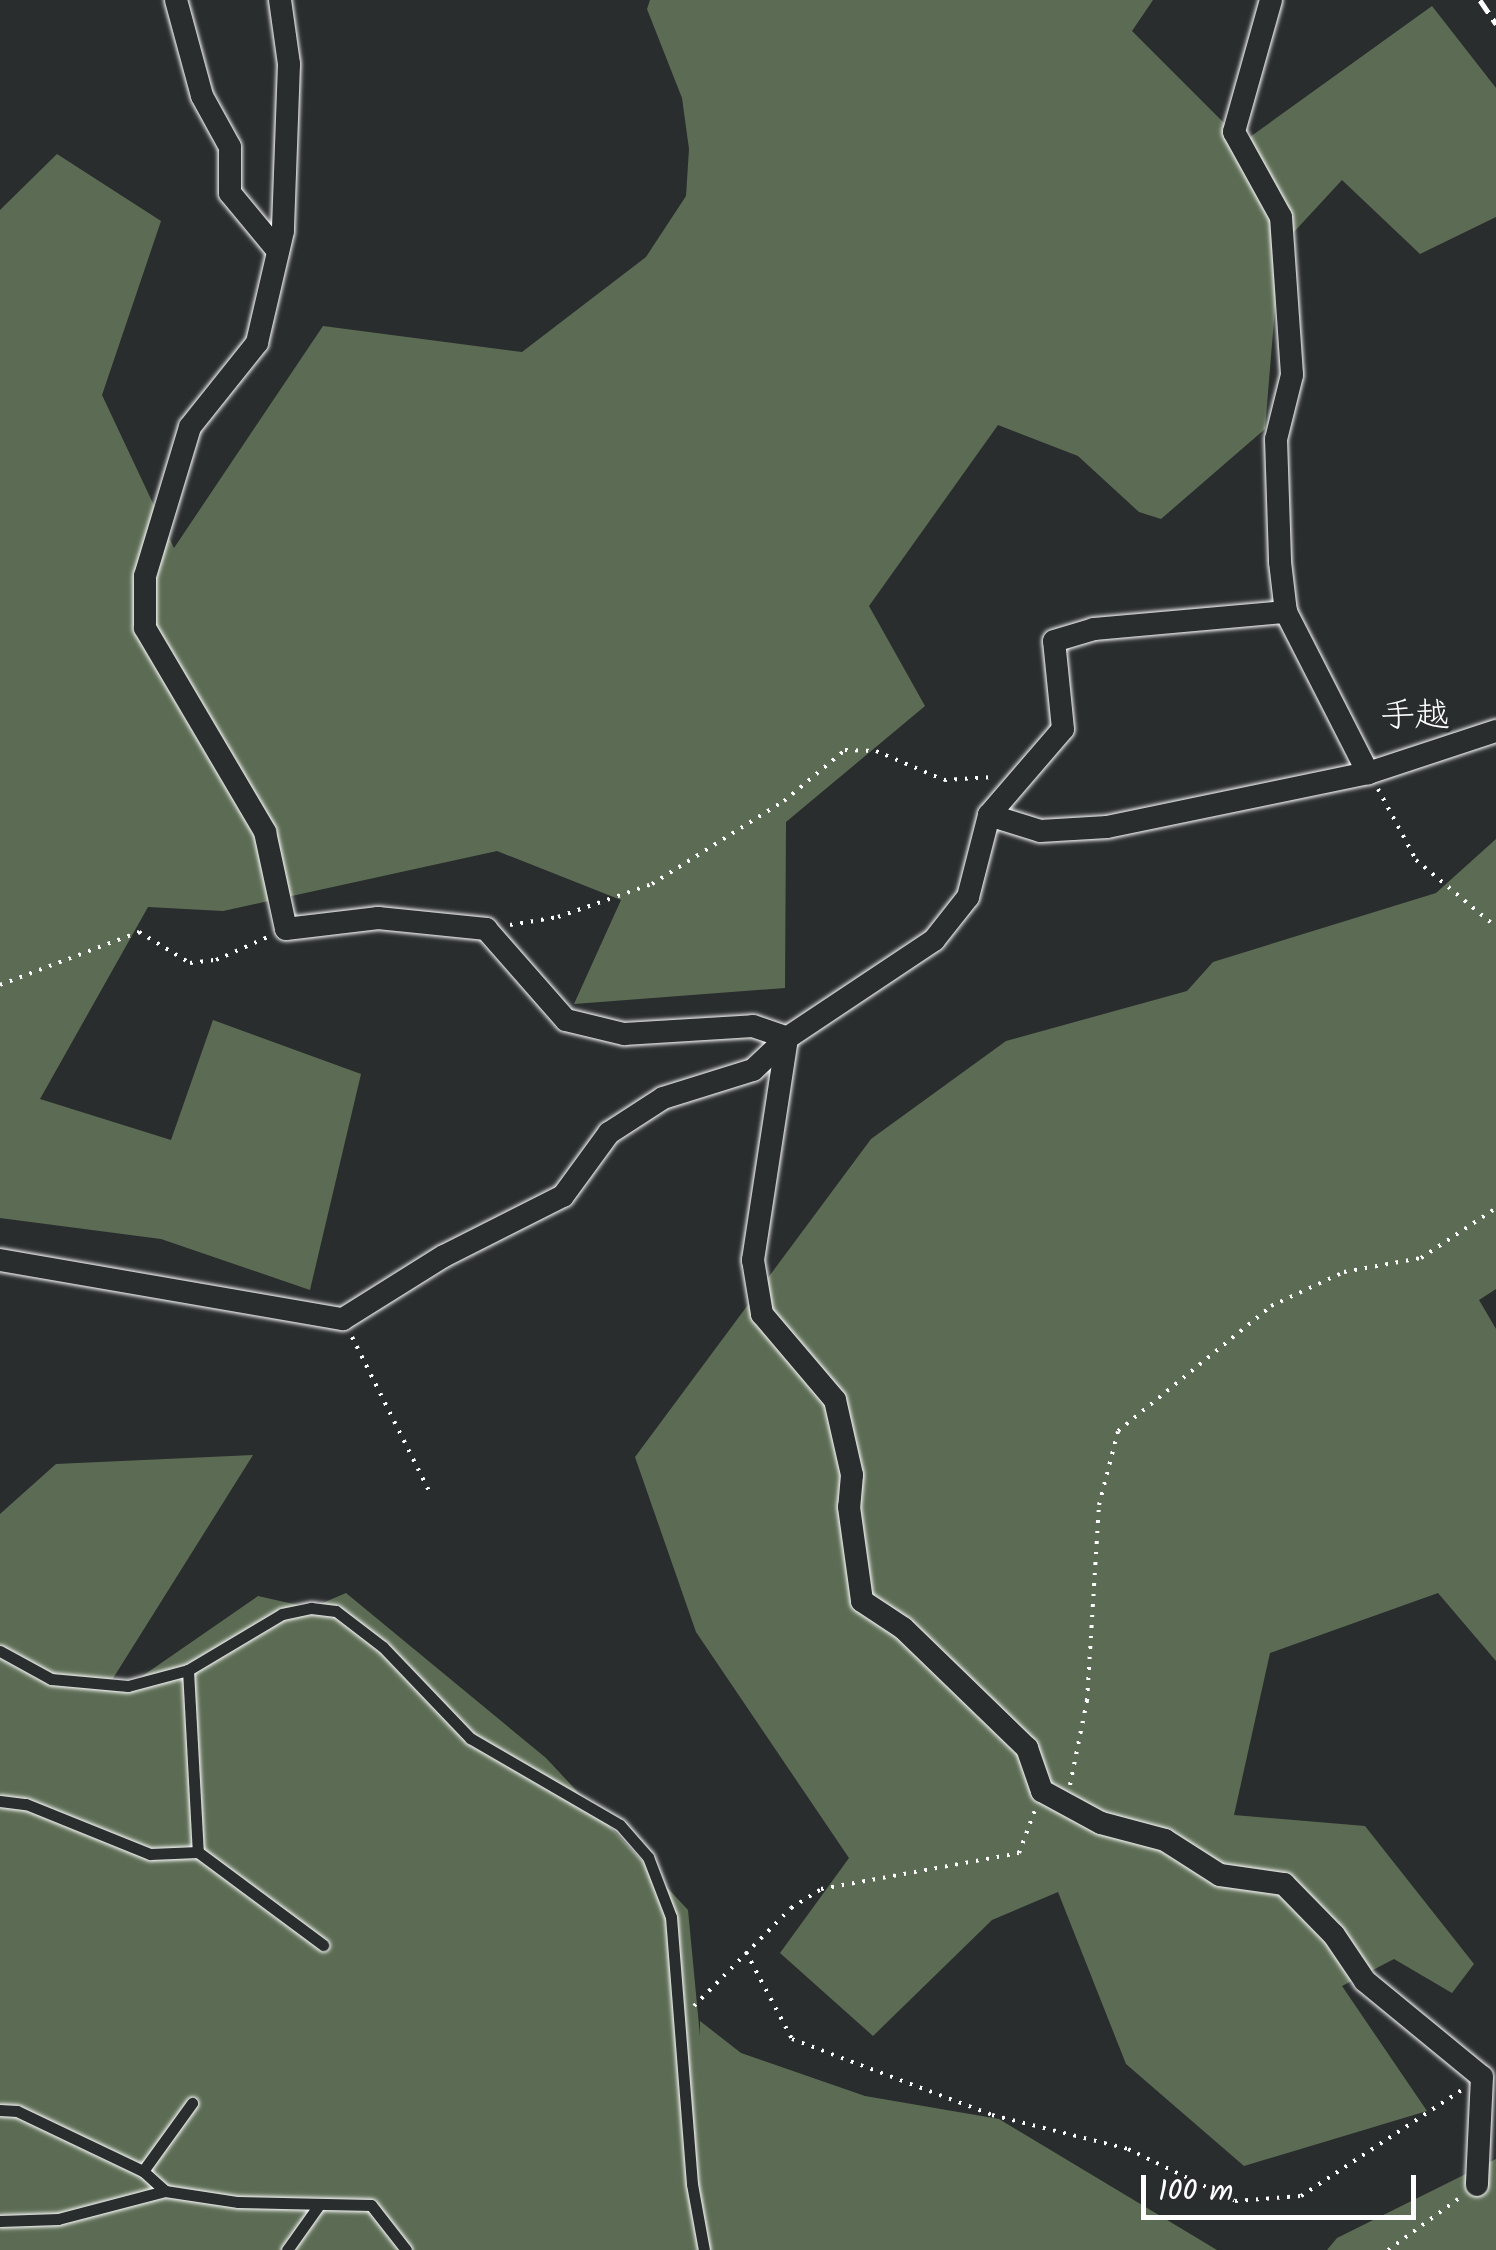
<!DOCTYPE html>
<meta charset="utf-8">
<style>
body{margin:0}
#map{position:relative;width:1496px;height:2250px;overflow:hidden;background:#2a2d2e;font-family:Kalam,"Klee One",sans-serif}
div>[style]{position:absolute}
.green>*{inset:0;background:#5c6c54}
.path>*{height:4px;margin-top:-2px;transform-origin:0;background:repeating-linear-gradient(90deg,#fff 0 2.5px,transparent 0 10.5px)}
.roads{filter:drop-shadow(0 0 2px #fff) drop-shadow(0 0 2px #fff)}
.service>*{height:11px;margin:-5.5px;padding:0 5.5px;transform-origin:5.5px;border-radius:5.5px;background:#2a2d2e}
.minor>*{height:22px;margin:-11px;padding:0 11px;transform-origin:11px;border-radius:11px;background:#2a2d2e}
.rail>*{height:5px;margin-top:-2.5px;transform-origin:0;background:repeating-linear-gradient(90deg,#fff 0 15px,transparent 0 23px)}
span{translate:-50% -50%;white-space:nowrap;text-align:center;line-height:1.15;-webkit-text-stroke:8px #2a2d2e;paint-order:stroke}
.quarter-label{font-size:35px;color:#fff}
.scale{position:absolute;left:1141px;top:2175px;width:275px;height:45px;box-sizing:border-box;border:5px solid #fff;border-top:0;padding-left:12px;font-size:30px;line-height:35px;white-space:nowrap;color:#fff;-webkit-text-stroke:8px #2a2d2e;paint-order:stroke}
</style>
<div id="map">
<div class="green">
<i style="clip-path:polygon(650px 0,1153px 0,1132px 31px,1243px 142px,1432px 6px,1496px 88px,1496px 217px,1420px 254px,1342px 180px,1280px 247px,1265px 429px,1161px 519px,1139px 512px,1078px 456px,998px 425px,869px 606px,925px 706px,786px 822px,785px 988px,574px 1004px,621px 900px,497px 851px,223px 911px,148px 907px,40px 1099px,171px 1140px,213px 1020px,361px 1074px,310px 1290px,161px 1239px,0 1218px,0 210px,57px 154px,161px 221px,102px 395px,174px 548px,323px 326px,522px 352px,646px 257px,686px 196px,689px 149px,682px 98px,647px 9px)"></i>
<i style="clip-path:polygon(1496px 839px,1496px 1289px,1479px 1300px,1496px 1329px,1496px 1661px,1438px 1593px,1270px 1653px,1234px 1815px,1365px 1826px,1474px 1964px,1452px 1993px,1394px 1959px,1342px 1986px,1427px 2111px,1244px 2166px,1126px 2064px,1058px 1892px,992px 1920px,873px 2036px,780px 1953px,849px 1858px,696px 1632px,635px 1457px,871px 1139px,1006px 1041px,1187px 991px,1213px 962px,1436px 893px)"></i>
<i style="clip-path:polygon(253px 1455px,112px 1680px,128px 1686px,258px 1596px,311px 1608px,346px 1593px,546px 1758px,688px 1910px,700px 2036px,700px 2021px,741px 2053px,865px 2096px,999px 2119px,1217px 2250px,0 2250px,0 1514px,56px 1464px)"></i>
<i style="clip-path:polygon(1496px 2159px,1496px 2250px,1327px 2250px,1337px 2238px)"></i>
</div>
<div class="path">
<i style="left:1378px;top:789px;width:81px;rotate:61.8deg"></i>
<i style="left:1416px;top:860px;width:104px;rotate:39.9deg"></i>
<i style="left:510px;top:925px;width:49px;rotate:-9.5deg"></i>
<i style="left:558px;top:917px;width:100px;rotate:-19.3deg"></i>
<i style="left:652px;top:884px;width:156px;rotate:-32.2deg"></i>
<i style="left:784px;top:801px;width:80px;rotate:-39.9deg"></i>
<i style="left:845px;top:750px;width:31px;rotate:2deg"></i>
<i style="left:876px;top:751px;width:74px;rotate:23.1deg"></i>
<i style="left:944px;top:780px;width:50px;rotate:-3.4deg"></i>
<i style="left:0;top:985px;width:149px;rotate:-20.9deg"></i>
<i style="left:139px;top:932px;width:60px;rotate:31.3deg"></i>
<i style="left:190px;top:963px;width:26px;rotate:-7deg"></i>
<i style="left:216px;top:960px;width:57px;rotate:-23.9deg"></i>
<i style="left:352px;top:1337px;width:172px;rotate:63.4deg"></i>
<i style="left:1070px;top:1785px;width:86px;rotate:-78.6deg"></i>
<i style="left:1087px;top:1701px;width:196px;rotate:-86.5deg"></i>
<i style="left:1099px;top:1505px;width:76px;rotate:-75.6deg"></i>
<i style="left:1118px;top:1431px;width:198px;rotate:-39.2deg"></i>
<i style="left:1271px;top:1306px;width:81px;rotate:-25deg"></i>
<i style="left:1344px;top:1272px;width:78px;rotate:-10.3deg"></i>
<i style="left:1421px;top:1258px;width:90px;rotate:-33.7deg"></i>
<i style="left:746px;top:1952px;width:98px;rotate:62.1deg"></i>
<i style="left:792px;top:2039px;width:214px;rotate:20.8deg"></i>
<i style="left:992px;top:2115px;width:140px;rotate:14deg"></i>
<i style="left:1128px;top:2149px;width:119px;rotate:25.9deg"></i>
<i style="left:1235px;top:2201px;width:66px;rotate:-4.3deg"></i>
<i style="left:1301px;top:2196px;width:193px;rotate:-33.4deg"></i>
<i style="left:694px;top:2006px;width:138px;rotate:-45.3deg"></i>
<i style="left:791px;top:1908px;width:36px;rotate:-32deg"></i>
<i style="left:821px;top:1889px;width:201px;rotate:-10.3deg"></i>
<i style="left:1019px;top:1853px;width:46px;rotate:-69.6deg"></i>
<i style="left:1388px;top:2250px;width:92px;rotate:-36.1deg"></i>
</div>
<div class="roads">
<div class="service">
<i style="left:0;top:1651px;width:58px;rotate:28.8deg"></i>
<i style="left:51px;top:1679px;width:77px;rotate:5.2deg"></i>
<i style="left:128px;top:1686px;width:62px;rotate:-14.9deg"></i>
<i style="left:188px;top:1670px;width:109px;rotate:-30.8deg"></i>
<i style="left:282px;top:1614px;width:30px;rotate:-12deg"></i>
<i style="left:311px;top:1608px;width:25px;rotate:7deg"></i>
<i style="left:336px;top:1611px;width:59px;rotate:37.5deg"></i>
<i style="left:383px;top:1647px;width:126px;rotate:46.3deg"></i>
<i style="left:470px;top:1738px;width:173px;rotate:30.1deg"></i>
<i style="left:620px;top:1825px;width:43px;rotate:48.8deg"></i>
<i style="left:648px;top:1857px;width:64px;rotate:69deg"></i>
<i style="left:671px;top:1917px;width:268px;rotate:85.5deg"></i>
<i style="left:692px;top:2184px;width:67px;rotate:79.7deg"></i>
<i style="left:188px;top:1670px;width:182px;rotate:86.9deg"></i>
<i style="left:0;top:1801px;width:26px;rotate:7deg"></i>
<i style="left:26px;top:1804px;width:134px;rotate:22deg"></i>
<i style="left:150px;top:1854px;width:48px;rotate:-2.4deg"></i>
<i style="left:198px;top:1852px;width:156px;rotate:36.6deg"></i>
<i style="left:0;top:2110px;width:17px;rotate:3deg"></i>
<i style="left:17px;top:2111px;width:140px;rotate:25.5deg"></i>
<i style="left:143px;top:2171px;width:30px;rotate:42deg"></i>
<i style="left:143px;top:2171px;width:84px;rotate:-54.2deg"></i>
<i style="left:0;top:2221px;width:58px;rotate:-2deg"></i>
<i style="left:58px;top:2219px;width:111px;rotate:-14.7deg"></i>
<i style="left:165px;top:2191px;width:74px;rotate:8.6deg"></i>
<i style="left:238px;top:2202px;width:133px;rotate:1.3deg"></i>
<i style="left:371px;top:2205px;width:57px;rotate:52.1deg"></i>
<i style="left:287px;top:2250px;width:55px;rotate:-54.6deg"></i>
</div>
<div class="minor">
<i style="left:176px;top:0;width:99px;rotate:74.8deg"></i>
<i style="left:202px;top:96px;width:58px;rotate:61.2deg"></i>
<i style="left:230px;top:147px;width:46px;rotate:90deg"></i>
<i style="left:230px;top:193px;width:75px;rotate:50.4deg"></i>
<i style="left:280px;top:0;width:65px;rotate:82deg"></i>
<i style="left:289px;top:64px;width:167px;rotate:92.1deg"></i>
<i style="left:283px;top:231px;width:115px;rotate:103.1deg"></i>
<i style="left:257px;top:343px;width:107px;rotate:128.6deg"></i>
<i style="left:190px;top:427px;width:156px;rotate:106.8deg"></i>
<i style="left:145px;top:576px;width:52px;rotate:90deg"></i>
<i style="left:145px;top:628px;width:237px;rotate:59.5deg"></i>
<i style="left:265px;top:832px;width:99px;rotate:77.8deg"></i>
<i style="left:286px;top:929px;width:93px;rotate:-6.8deg"></i>
<i style="left:378px;top:918px;width:109px;rotate:5.8deg"></i>
<i style="left:486px;top:929px;width:121px;rotate:48.7deg"></i>
<i style="left:566px;top:1020px;width:60px;rotate:13.6deg"></i>
<i style="left:624px;top:1034px;width:129px;rotate:-3.5deg"></i>
<i style="left:753px;top:1026px;width:36px;rotate:19deg"></i>
<i style="left:1271px;top:0;width:137px;rotate:105.7deg"></i>
<i style="left:1234px;top:132px;width:97px;rotate:61.1deg"></i>
<i style="left:1281px;top:217px;width:158px;rotate:86deg"></i>
<i style="left:1292px;top:375px;width:66px;rotate:104deg"></i>
<i style="left:1276px;top:439px;width:123px;rotate:88.1deg"></i>
<i style="left:1280px;top:562px;width:50px;rotate:83.2deg"></i>
<i style="left:1286px;top:612px;width:181px;rotate:63deg"></i>
<i style="left:989px;top:815px;width:53px;rotate:17.4deg"></i>
<i style="left:1040px;top:831px;width:67px;rotate:-3.4deg"></i>
<i style="left:1107px;top:827px;width:267px;rotate:-11.7deg"></i>
<i style="left:1368px;top:773px;width:135px;rotate:-18.2deg"></i>
<i style="left:787px;top:1038px;width:225px;rotate:98.7deg"></i>
<i style="left:753px;top:1260px;width:55px;rotate:80.5deg"></i>
<i style="left:762px;top:1314px;width:113px;rotate:49.7deg"></i>
<i style="left:835px;top:1400px;width:77px;rotate:77.2deg"></i>
<i style="left:852px;top:1475px;width:32px;rotate:95deg"></i>
<i style="left:849px;top:1507px;width:95px;rotate:82.1deg"></i>
<i style="left:862px;top:1601px;width:49px;rotate:33.4deg"></i>
<i style="left:903px;top:1628px;width:173px;rotate:44.1deg"></i>
<i style="left:1027px;top:1748px;width:46px;rotate:70.8deg"></i>
<i style="left:1042px;top:1791px;width:67px;rotate:28.5deg"></i>
<i style="left:1101px;top:1823px;width:66px;rotate:14.9deg"></i>
<i style="left:1165px;top:1840px;width:65px;rotate:32.5deg"></i>
<i style="left:1220px;top:1875px;width:65px;rotate:8deg"></i>
<i style="left:1284px;top:1884px;width:71px;rotate:45.6deg"></i>
<i style="left:1334px;top:1935px;width:55px;rotate:56deg"></i>
<i style="left:1365px;top:1981px;width:151px;rotate:39.4deg"></i>
<i style="left:1482px;top:2077px;width:108px;rotate:92.7deg"></i>
<i style="left:0;top:1260px;width:348px;rotate:9.8deg"></i>
<i style="left:343px;top:1319px;width:119px;rotate:-32deg"></i>
<i style="left:444px;top:1256px;width:133px;rotate:-26.8deg"></i>
<i style="left:563px;top:1196px;width:78px;rotate:-53.9deg"></i>
<i style="left:609px;top:1133px;width:64px;rotate:-32.9deg"></i>
<i style="left:663px;top:1098px;width:94px;rotate:-17.3deg"></i>
<i style="left:753px;top:1070px;width:47px;rotate:-43.3deg"></i>
<i style="left:787px;top:1038px;width:177px;rotate:-33.7deg"></i>
<i style="left:934px;top:940px;width:55px;rotate:-51.7deg"></i>
<i style="left:968px;top:897px;width:85px;rotate:-75.6deg"></i>
<i style="left:989px;top:815px;width:113px;rotate:-49.3deg"></i>
<i style="left:1063px;top:729px;width:88px;rotate:-95.8deg"></i>
<i style="left:1054px;top:641px;width:42px;rotate:-16.7deg"></i>
<i style="left:1094px;top:629px;width:193px;rotate:-5.1deg"></i>
</div>
</div>
<div class="rail">
<i style="left:1480px;top:0;width:29px;rotate:56deg"></i>
</div>
<div class="quarter-label">
<span style="left:1415px;top:717px">手越</span>
</div>
<div class="scale">100 m</div>
</div>
